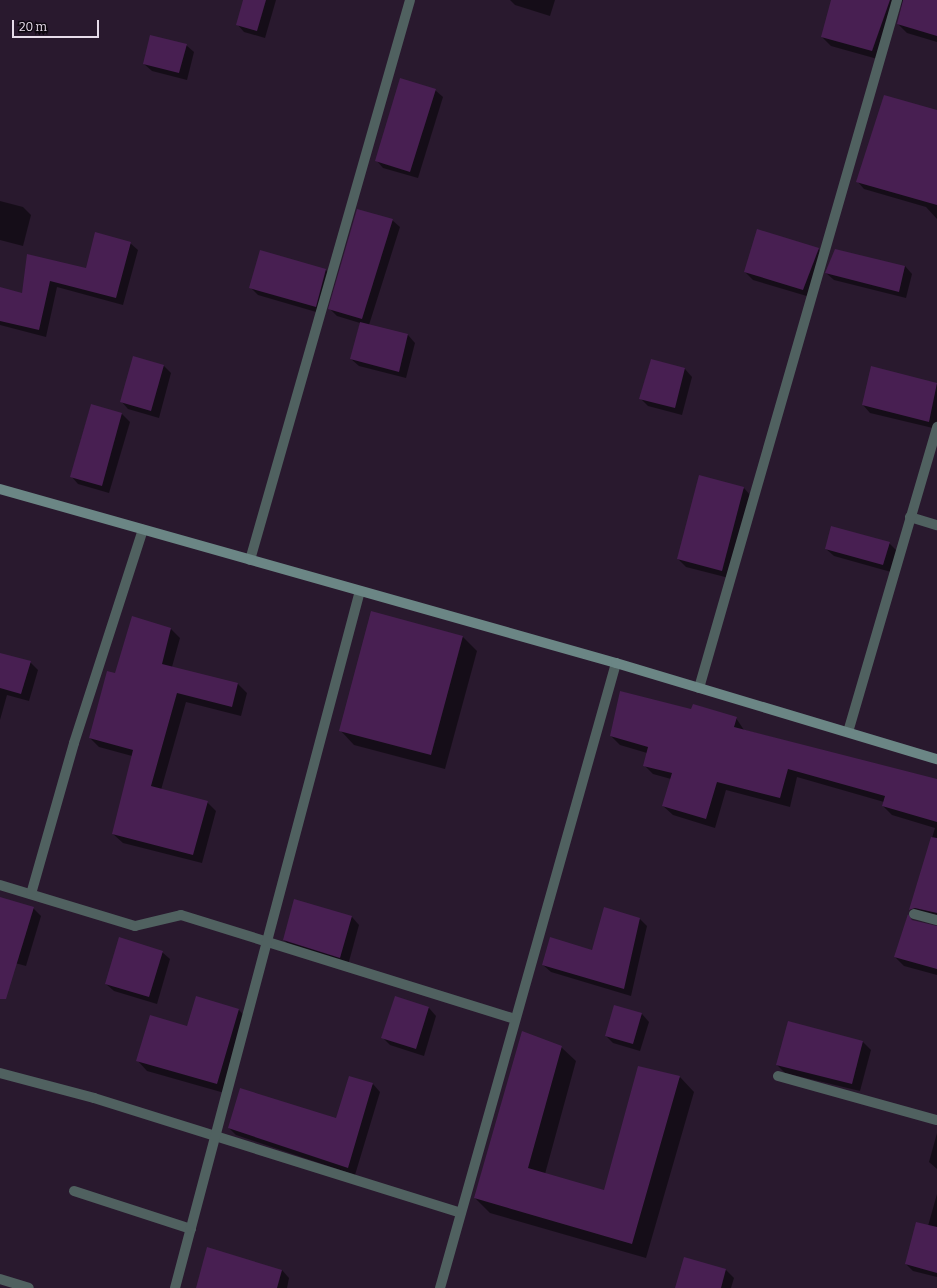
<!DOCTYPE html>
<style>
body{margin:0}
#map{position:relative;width:937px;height:1288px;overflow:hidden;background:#29192e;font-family:Bitter,serif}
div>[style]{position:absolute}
.shadow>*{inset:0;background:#0007}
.building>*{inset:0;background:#481f52}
.street>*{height:10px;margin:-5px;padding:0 5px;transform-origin:5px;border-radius:5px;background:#506160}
.secondary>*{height:10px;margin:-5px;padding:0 5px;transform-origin:5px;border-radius:5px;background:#6b8685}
span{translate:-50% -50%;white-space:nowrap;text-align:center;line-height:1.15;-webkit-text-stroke:3.5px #0e0710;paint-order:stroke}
.scale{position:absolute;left:12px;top:20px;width:87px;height:18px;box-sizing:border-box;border:2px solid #e7dcea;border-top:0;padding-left:5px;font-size:12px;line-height:14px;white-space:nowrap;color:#e7dcea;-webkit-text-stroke:3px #0e0710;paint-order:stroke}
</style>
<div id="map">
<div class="shadow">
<i style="clip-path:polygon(244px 0,276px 0,265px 38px,244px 32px,237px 24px)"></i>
<i style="clip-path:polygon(510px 0,555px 0,550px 16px,515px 5px)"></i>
<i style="clip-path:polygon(842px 0,937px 0,937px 42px,907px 33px,898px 24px,902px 2px,881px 60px,831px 46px,822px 37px)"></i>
<i style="clip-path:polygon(186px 45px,194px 52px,187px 80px,152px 71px,144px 64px)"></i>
<i style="clip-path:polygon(435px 90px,443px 97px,418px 178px,383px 168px,376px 160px)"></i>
<i style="clip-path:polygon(937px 113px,937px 219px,926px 207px,864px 189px,857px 181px)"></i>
<i style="clip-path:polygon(0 201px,23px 207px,31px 215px,23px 246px,0 240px)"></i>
<i style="clip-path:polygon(392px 220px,400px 227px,369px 325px,408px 335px,415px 343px,406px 378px,359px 366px,351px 359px,360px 323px,337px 316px,330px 309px)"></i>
<i style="clip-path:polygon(130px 243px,138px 250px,123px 305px,57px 287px,46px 337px,0 325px,0 288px,23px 295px,28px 255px,86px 269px)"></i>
<i style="clip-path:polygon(818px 249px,826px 256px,810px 297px,753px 280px,745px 272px)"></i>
<i style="clip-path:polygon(261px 252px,326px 270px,333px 278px,323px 314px,258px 295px,250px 287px)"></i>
<i style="clip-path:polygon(905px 266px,912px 274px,906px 298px,834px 280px,826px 273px)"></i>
<i style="clip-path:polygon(134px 357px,164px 366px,171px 373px,159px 418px,128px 409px,121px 401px)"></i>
<i style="clip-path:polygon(651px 360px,685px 369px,692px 377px,682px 415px,648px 406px,640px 398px)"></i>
<i style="clip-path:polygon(872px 368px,937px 384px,937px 429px,870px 413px,863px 405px)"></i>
<i style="clip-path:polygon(91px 405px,122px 414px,130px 422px,109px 493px,78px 484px,71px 476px)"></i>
<i style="clip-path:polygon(744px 488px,751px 496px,729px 578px,686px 567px,678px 559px)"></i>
<i style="clip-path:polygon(889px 543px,897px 551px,891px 572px,834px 556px,826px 549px)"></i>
<i style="clip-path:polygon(171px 629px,180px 638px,172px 667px,238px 684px,247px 693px,241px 716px,186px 702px,161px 790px,207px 802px,216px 811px,202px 863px,123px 843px,113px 834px,132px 756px,99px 747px,90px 738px,116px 674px)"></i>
<i style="clip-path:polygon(462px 636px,477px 651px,445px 769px,354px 745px,340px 730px)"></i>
<i style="clip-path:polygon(0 654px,30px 662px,38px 670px,29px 701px,7px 695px,0 720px)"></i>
<i style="clip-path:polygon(692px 711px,736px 718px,744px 730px,937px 781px,937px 920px,919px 919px,910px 910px,935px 828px,892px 815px,883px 806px,884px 802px,797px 777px,790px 807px,726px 790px,715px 828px,673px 815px,663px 806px,671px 779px,653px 774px,644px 765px,647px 753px,620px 745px,611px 736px)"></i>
<i style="clip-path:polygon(0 898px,33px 908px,41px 916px,26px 966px,0 959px)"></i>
<i style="clip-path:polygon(908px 916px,914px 922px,937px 927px,937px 975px,904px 966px,895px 957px)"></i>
<i style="clip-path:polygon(352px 917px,359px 925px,348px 965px,291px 947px,284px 940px)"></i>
<i style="clip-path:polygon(640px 919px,647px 926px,631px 996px,551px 972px,543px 965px,592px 951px)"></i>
<i style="clip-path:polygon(162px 952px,170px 959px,157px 1004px,114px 991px,106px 984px)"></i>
<i style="clip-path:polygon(395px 997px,429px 1008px,436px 1016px,424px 1056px,390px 1045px,382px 1037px)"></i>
<i style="clip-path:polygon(197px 998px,239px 1010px,249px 1021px,228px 1094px,147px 1071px,137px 1060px,188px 1027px)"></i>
<i style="clip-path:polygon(642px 1014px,649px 1022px,640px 1051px,613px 1043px,606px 1036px)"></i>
<i style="clip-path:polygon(789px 1022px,863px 1042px,871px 1050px,860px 1091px,785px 1073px,777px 1065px)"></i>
<i style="clip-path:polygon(561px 1047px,576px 1061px,545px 1174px,605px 1191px,680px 1077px,694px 1092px,646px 1258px,490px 1213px,475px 1198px)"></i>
<i style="clip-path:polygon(373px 1084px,380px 1092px,355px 1175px,236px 1135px,229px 1128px,337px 1119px)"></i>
<i style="clip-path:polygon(937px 1133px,937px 1169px,929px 1162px)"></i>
<i style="clip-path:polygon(937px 1194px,937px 1277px,913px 1271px,906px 1264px,928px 1226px)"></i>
<i style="clip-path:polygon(685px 1258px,726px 1270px,734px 1278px,731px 1288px,676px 1288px)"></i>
<i style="clip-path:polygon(282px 1270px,289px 1278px,287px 1288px,196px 1288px)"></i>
</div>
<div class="building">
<i style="clip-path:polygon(243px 0,266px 0,257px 31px,236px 25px)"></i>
<i style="clip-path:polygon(831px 0,890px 0,872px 51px,821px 37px)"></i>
<i style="clip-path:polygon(903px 0,937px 0,937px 36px,897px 24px)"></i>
<i style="clip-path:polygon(150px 35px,187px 44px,179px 73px,143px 64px)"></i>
<i style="clip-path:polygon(400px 78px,436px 89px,410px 172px,375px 161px)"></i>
<i style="clip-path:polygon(884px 95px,937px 110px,937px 205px,856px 182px)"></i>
<i style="clip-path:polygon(357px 209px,393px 219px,362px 319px,328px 309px)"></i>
<i style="clip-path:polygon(757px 229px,819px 248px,803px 290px,744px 272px)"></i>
<i style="clip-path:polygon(95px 232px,131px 242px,116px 298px,50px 281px,39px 330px,0 321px,0 287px,22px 293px,27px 254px,86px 268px)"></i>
<i style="clip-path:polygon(835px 249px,905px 266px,899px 292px,825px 273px)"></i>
<i style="clip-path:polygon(260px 250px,326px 269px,316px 307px,249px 288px)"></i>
<i style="clip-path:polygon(360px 322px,408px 334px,399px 372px,350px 359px)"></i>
<i style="clip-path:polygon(133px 356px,164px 365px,151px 411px,120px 402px)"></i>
<i style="clip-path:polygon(651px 359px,685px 368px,675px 408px,639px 399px)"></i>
<i style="clip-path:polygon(871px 366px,937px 383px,929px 422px,862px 405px)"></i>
<i style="clip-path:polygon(91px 404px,122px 413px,102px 486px,70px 477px)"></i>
<i style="clip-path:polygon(699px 475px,744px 487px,722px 571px,677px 559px)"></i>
<i style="clip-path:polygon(831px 526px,890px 542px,883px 565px,825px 549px)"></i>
<i style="clip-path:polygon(371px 611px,463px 636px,431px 755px,339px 731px)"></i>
<i style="clip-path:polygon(132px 616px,171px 628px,162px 664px,238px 683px,232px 707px,177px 693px,151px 786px,208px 801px,193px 855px,112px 834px,133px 750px,89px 738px,107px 671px,115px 673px)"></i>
<i style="clip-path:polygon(0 653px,31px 661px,21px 694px,0 688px)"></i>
<i style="clip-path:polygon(620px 691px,691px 709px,693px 704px,737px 717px,734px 727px,937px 779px,937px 822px,882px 806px,885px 796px,788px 769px,780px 798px,717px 782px,706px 819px,662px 806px,672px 773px,643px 766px,648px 747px,610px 736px)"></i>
<i style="clip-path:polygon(931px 837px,937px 838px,937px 913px,915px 908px,909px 910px)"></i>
<i style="clip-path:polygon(0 897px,34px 907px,6px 999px,0 999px)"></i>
<i style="clip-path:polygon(294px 899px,352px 916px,340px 958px,283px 940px)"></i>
<i style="clip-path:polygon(604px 907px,640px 918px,624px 989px,542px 965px,550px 937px,592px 950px)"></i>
<i style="clip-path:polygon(908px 914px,912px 920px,937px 926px,937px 969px,894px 957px)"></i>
<i style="clip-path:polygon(119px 937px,163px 951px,149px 997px,105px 984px)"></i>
<i style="clip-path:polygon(196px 996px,239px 1009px,217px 1084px,136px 1061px,150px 1015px,187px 1026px)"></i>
<i style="clip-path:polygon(395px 996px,429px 1007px,416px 1049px,381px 1038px)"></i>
<i style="clip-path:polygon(614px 1005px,642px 1013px,633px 1044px,605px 1036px)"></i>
<i style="clip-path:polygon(788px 1021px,863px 1041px,852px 1084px,776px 1065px)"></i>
<i style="clip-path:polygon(522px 1031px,562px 1046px,528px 1168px,604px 1190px,638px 1066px,680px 1076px,632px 1244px,474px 1198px)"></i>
<i style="clip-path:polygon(349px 1076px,373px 1083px,348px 1168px,228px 1128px,240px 1088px,336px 1118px)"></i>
<i style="clip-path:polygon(916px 1222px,937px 1227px,937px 1273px,905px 1264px)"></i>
<i style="clip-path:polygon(207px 1247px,282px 1270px,277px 1288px,196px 1288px)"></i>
<i style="clip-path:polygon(684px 1257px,726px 1269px,721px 1288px,675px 1288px)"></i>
</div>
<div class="street">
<i style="left:910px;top:517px;width:28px;rotate:17deg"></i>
<i style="left:250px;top:560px;width:582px;rotate:-74.05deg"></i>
<i style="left:699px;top:688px;width:716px;rotate:-73.94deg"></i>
<i style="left:848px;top:732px;width:318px;rotate:-73.7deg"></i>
<i style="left:0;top:885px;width:141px;rotate:16.9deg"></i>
<i style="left:135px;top:926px;width:47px;rotate:-13.4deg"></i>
<i style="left:181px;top:915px;width:349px;rotate:17.3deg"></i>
<i style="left:31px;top:894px;width:157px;rotate:-74.1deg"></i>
<i style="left:74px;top:743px;width:224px;rotate:-72.1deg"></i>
<i style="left:914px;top:914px;width:24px;rotate:15deg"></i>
<i style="left:0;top:1073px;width:97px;rotate:14.9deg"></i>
<i style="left:94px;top:1098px;width:384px;rotate:17.4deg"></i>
<i style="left:778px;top:1076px;width:165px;rotate:15.5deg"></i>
<i style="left:74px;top:1191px;width:123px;rotate:18deg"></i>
<i style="left:0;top:1279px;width:30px;rotate:17deg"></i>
<i style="left:175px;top:1288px;width:721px;rotate:-75.14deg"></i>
<i style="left:440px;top:1288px;width:649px;rotate:-74.27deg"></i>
</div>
<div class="secondary">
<i style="left:0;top:489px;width:640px;rotate:15.77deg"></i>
<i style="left:616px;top:663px;width:335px;rotate:16.7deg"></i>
</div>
<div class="scale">20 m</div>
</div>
